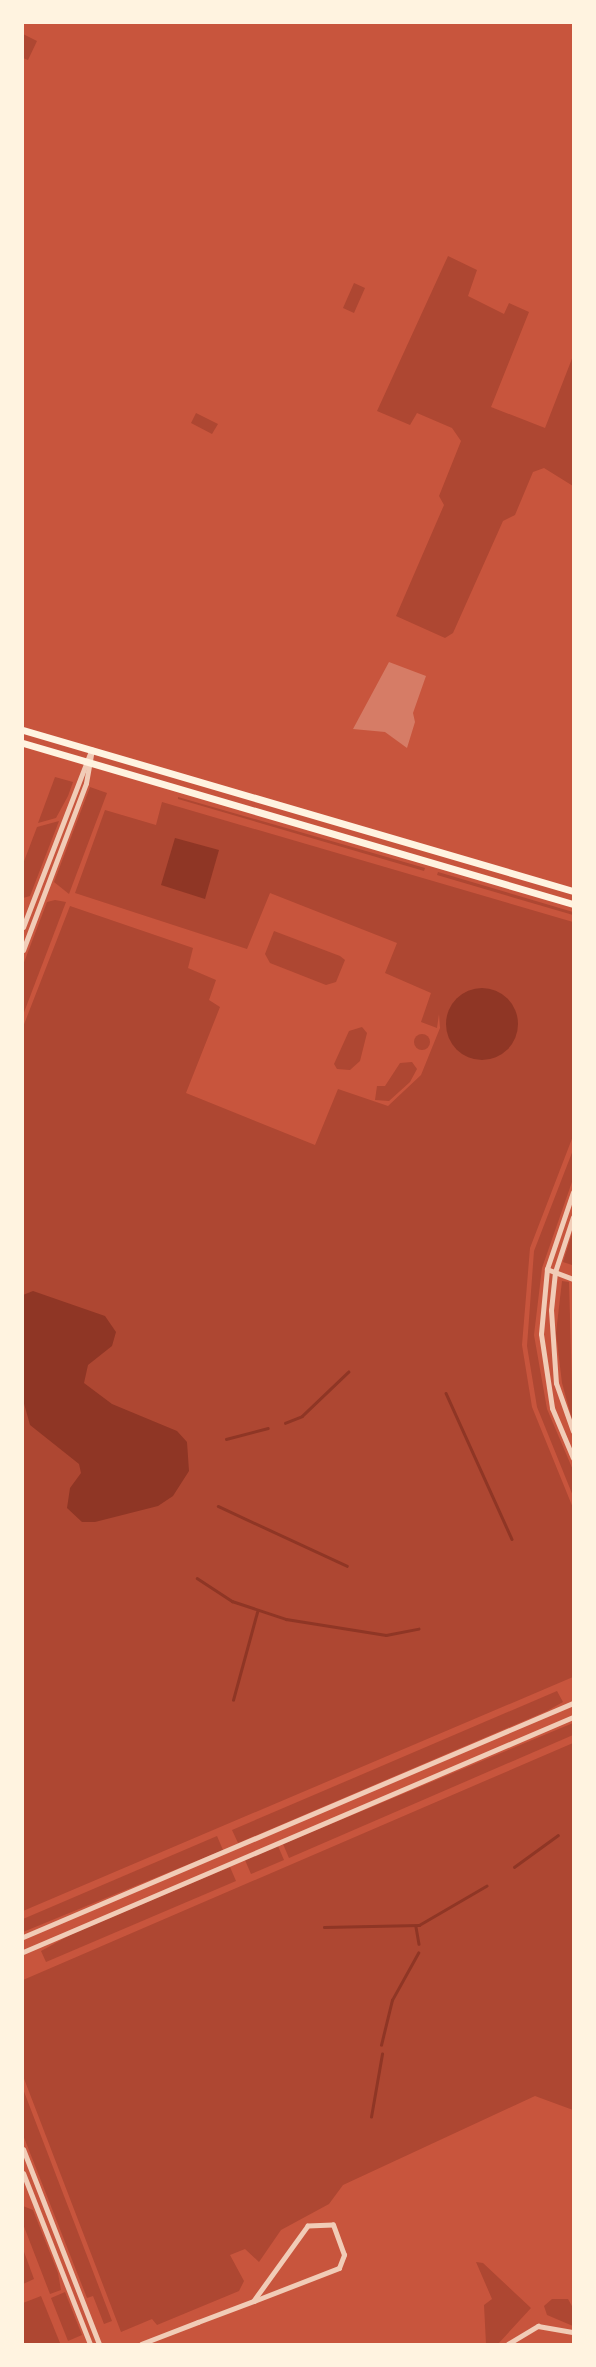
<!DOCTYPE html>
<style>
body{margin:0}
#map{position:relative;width:596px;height:2367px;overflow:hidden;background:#c8553d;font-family:"Roboto Condensed",sans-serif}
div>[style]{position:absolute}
.green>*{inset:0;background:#ae4732}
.round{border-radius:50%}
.water>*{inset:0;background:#8f3625}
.stream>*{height:2.5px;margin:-1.25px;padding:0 1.25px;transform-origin:1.25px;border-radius:1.25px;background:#8f3625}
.building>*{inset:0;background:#d67c66}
.minor>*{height:4.5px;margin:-2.25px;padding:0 2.25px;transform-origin:2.25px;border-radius:2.25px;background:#f1ccb7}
.tertiary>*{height:5px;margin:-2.5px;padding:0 2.5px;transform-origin:2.5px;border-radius:2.5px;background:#f1ccb7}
.primary>*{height:7px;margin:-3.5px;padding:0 3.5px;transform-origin:3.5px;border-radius:3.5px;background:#fff3e0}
span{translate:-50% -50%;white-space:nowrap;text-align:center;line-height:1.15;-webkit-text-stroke:5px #fff3e0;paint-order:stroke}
.frame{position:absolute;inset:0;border:24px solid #fff3e0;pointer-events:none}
</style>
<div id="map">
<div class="green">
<i style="clip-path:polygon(23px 34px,37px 41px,28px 60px,23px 58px)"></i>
<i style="clip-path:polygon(448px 256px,477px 270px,468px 296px,504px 314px,509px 303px,529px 312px,491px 407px,545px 428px,573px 356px,573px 486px,544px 468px,533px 472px,515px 515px,503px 521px,453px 633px,445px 638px,396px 616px,444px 505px,439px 496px,461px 441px,452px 428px,417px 413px,410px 425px,377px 411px)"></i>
<i style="clip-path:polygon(354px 283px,365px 288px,354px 313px,343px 308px)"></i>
<i style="clip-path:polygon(196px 413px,218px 424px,212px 434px,191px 423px)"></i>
<i style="clip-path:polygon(55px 777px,73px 782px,68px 796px,56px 818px,38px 823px)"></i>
<i style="clip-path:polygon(90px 787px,107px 793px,69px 894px,54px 882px)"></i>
<i style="clip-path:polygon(178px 797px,425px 868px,424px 871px,178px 799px)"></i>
<i style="clip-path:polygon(162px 802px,573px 922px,573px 1136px,530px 1248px,522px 1345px,532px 1407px,573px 1508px,573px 1677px,23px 1911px,23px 1027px,70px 906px,193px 948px,188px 968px,216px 980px,209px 1000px,220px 1007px,186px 1093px,315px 1145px,338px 1089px,388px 1106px,421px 1075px,440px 1028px,439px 1014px,437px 1028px,421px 1022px,431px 993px,385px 973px,397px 943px,270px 893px,247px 949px,75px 893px,105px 810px,156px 825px)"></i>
<i style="clip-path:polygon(59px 821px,30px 896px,23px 898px,23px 864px,37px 827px)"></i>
<i style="clip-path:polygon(438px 872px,573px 912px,573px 915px,437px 875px)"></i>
<i style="clip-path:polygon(55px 900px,66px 902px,23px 1015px,23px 965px,47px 902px)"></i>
<i style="clip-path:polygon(274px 931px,340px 956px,345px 960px,336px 982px,326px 985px,270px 963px,265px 954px)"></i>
<i style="clip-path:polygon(362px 1027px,367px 1033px,360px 1061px,350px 1070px,337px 1069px,334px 1064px,349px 1031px)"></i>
<i class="round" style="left:414px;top:1034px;width:16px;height:16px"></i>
<i style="clip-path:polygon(412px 1062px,417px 1069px,410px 1082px,389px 1101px,375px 1100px,377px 1086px,385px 1086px,400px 1063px)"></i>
<i style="clip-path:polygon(573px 1150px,573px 1179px,542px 1268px,534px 1335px,547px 1409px,573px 1470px,573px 1496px,537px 1407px,527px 1346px,534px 1251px)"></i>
<i style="clip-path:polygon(573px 1230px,573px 1263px,572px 1265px,563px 1262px)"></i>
<i style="clip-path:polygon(562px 1281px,569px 1282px,573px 1423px,562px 1383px,556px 1333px)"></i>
<i style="clip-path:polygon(557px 1691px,563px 1702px,547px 1711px,238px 1843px,232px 1830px)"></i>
<i style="clip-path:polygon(573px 1723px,573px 1735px,289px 1858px,283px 1844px)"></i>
<i style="clip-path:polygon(573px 1743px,573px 2110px,535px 2096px,343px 2185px,329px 2204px,281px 2230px,259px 2262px,245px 2249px,230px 2255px,244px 2281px,239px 2291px,157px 2325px,152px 2319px,121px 2332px,23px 2076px,23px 1980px)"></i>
<i style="clip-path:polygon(217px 1836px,223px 1850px,23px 1932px,23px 1919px)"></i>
<i style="clip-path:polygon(278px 1846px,284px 1860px,251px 1874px,245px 1860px)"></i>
<i style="clip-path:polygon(230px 1867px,236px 1881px,46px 1962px,41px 1951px,72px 1934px)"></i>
<i style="clip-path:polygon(23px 2089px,112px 2321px,104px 2324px,93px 2296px,87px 2298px,23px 2135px)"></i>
<i style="clip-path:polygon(23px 2206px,33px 2210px,58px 2273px,61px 2290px,50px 2294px,23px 2224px)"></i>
<i style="clip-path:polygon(23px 2249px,34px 2279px,23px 2284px)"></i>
<i style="clip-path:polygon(476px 2262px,483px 2263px,531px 2308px,498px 2344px,486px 2344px,484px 2305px,492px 2299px)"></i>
<i style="clip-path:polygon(65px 2292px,82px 2335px,68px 2341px,51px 2298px)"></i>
<i style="clip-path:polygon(41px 2296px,60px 2343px,23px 2344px,23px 2303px)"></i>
<i style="clip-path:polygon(552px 2299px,568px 2299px,573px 2308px,573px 2326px,547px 2315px,544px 2306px)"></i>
</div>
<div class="water">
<i style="clip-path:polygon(175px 838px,219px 850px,205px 899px,161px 885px)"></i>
<i class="round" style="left:446px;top:988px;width:72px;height:72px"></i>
<i style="clip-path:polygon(33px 1291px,105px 1316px,116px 1332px,112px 1346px,88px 1365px,84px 1383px,112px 1404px,177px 1431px,187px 1442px,189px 1471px,173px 1496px,158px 1506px,95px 1522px,82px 1522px,67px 1508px,70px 1488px,81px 1473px,79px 1464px,30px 1425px,23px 1400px,23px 1295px)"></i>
</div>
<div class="stream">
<i style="left:446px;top:1393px;width:160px;rotate:65.7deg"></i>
<i style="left:285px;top:1423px;width:18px;rotate:-22deg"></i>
<i style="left:302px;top:1416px;width:64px;rotate:-43.7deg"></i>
<i style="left:226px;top:1439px;width:43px;rotate:-14.7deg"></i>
<i style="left:218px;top:1506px;width:142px;rotate:24.9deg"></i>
<i style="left:197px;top:1578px;width:42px;rotate:33.3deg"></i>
<i style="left:232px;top:1601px;width:57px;rotate:18.4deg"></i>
<i style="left:286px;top:1619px;width:101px;rotate:9.1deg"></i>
<i style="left:386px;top:1635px;width:33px;rotate:-11deg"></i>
<i style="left:233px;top:1700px;width:91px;rotate:-74.7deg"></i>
<i style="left:514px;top:1867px;width:54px;rotate:-36deg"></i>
<i style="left:324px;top:1927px;width:95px;rotate:-1.2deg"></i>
<i style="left:419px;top:1925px;width:78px;rotate:-30.2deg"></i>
<i style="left:416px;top:1927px;width:17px;rotate:80deg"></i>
<i style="left:381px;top:2045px;width:46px;rotate:-76.3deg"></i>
<i style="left:392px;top:2000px;width:54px;rotate:-61deg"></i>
<i style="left:371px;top:2117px;width:64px;rotate:-80.1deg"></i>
</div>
<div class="building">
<i style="clip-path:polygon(389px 662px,426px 676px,413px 713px,415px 722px,407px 748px,385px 732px,353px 729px)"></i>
</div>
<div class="minor">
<i style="left:547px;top:1269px;width:28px;rotate:21deg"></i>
<i style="left:141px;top:2344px;width:61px;rotate:-21.1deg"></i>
<i style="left:198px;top:2322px;width:60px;rotate:-20.6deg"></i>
<i style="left:254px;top:2301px;width:91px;rotate:-21.2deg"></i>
<i style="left:339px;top:2268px;width:14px;rotate:-69deg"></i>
<i style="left:344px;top:2255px;width:32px;rotate:-110deg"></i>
<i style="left:333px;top:2225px;width:25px;rotate:178deg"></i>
<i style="left:308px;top:2226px;width:92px;rotate:125.8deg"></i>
<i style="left:508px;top:2344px;width:35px;rotate:-31deg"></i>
<i style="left:538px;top:2326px;width:36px;rotate:10deg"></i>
</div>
<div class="tertiary">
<i style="left:23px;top:927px;width:189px;rotate:-68.9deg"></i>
<i style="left:23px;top:950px;width:178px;rotate:-69.3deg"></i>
<i style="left:86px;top:783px;width:34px;rotate:-80deg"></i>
<i style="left:573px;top:1192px;width:81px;rotate:108.7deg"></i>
<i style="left:547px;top:1269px;width:65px;rotate:95.3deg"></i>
<i style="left:541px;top:1334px;width:75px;rotate:81.5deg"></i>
<i style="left:552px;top:1408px;width:54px;rotate:67.2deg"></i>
<i style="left:573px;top:1217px;width:58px;rotate:108.1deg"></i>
<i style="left:555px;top:1272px;width:38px;rotate:96deg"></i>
<i style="left:551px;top:1310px;width:73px;rotate:86.1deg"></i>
<i style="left:556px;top:1383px;width:51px;rotate:70.5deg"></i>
<i style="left:23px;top:1937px;width:598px;rotate:-23.05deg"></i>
<i style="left:23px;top:1952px;width:598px;rotate:-23.14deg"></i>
<i style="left:23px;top:2149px;width:209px;rotate:68.7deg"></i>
<i style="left:23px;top:2173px;width:184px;rotate:68.6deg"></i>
</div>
<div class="primary">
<i style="left:23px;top:730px;width:573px;rotate:16.32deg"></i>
<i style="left:23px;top:743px;width:573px;rotate:16.32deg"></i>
</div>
<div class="frame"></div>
</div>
